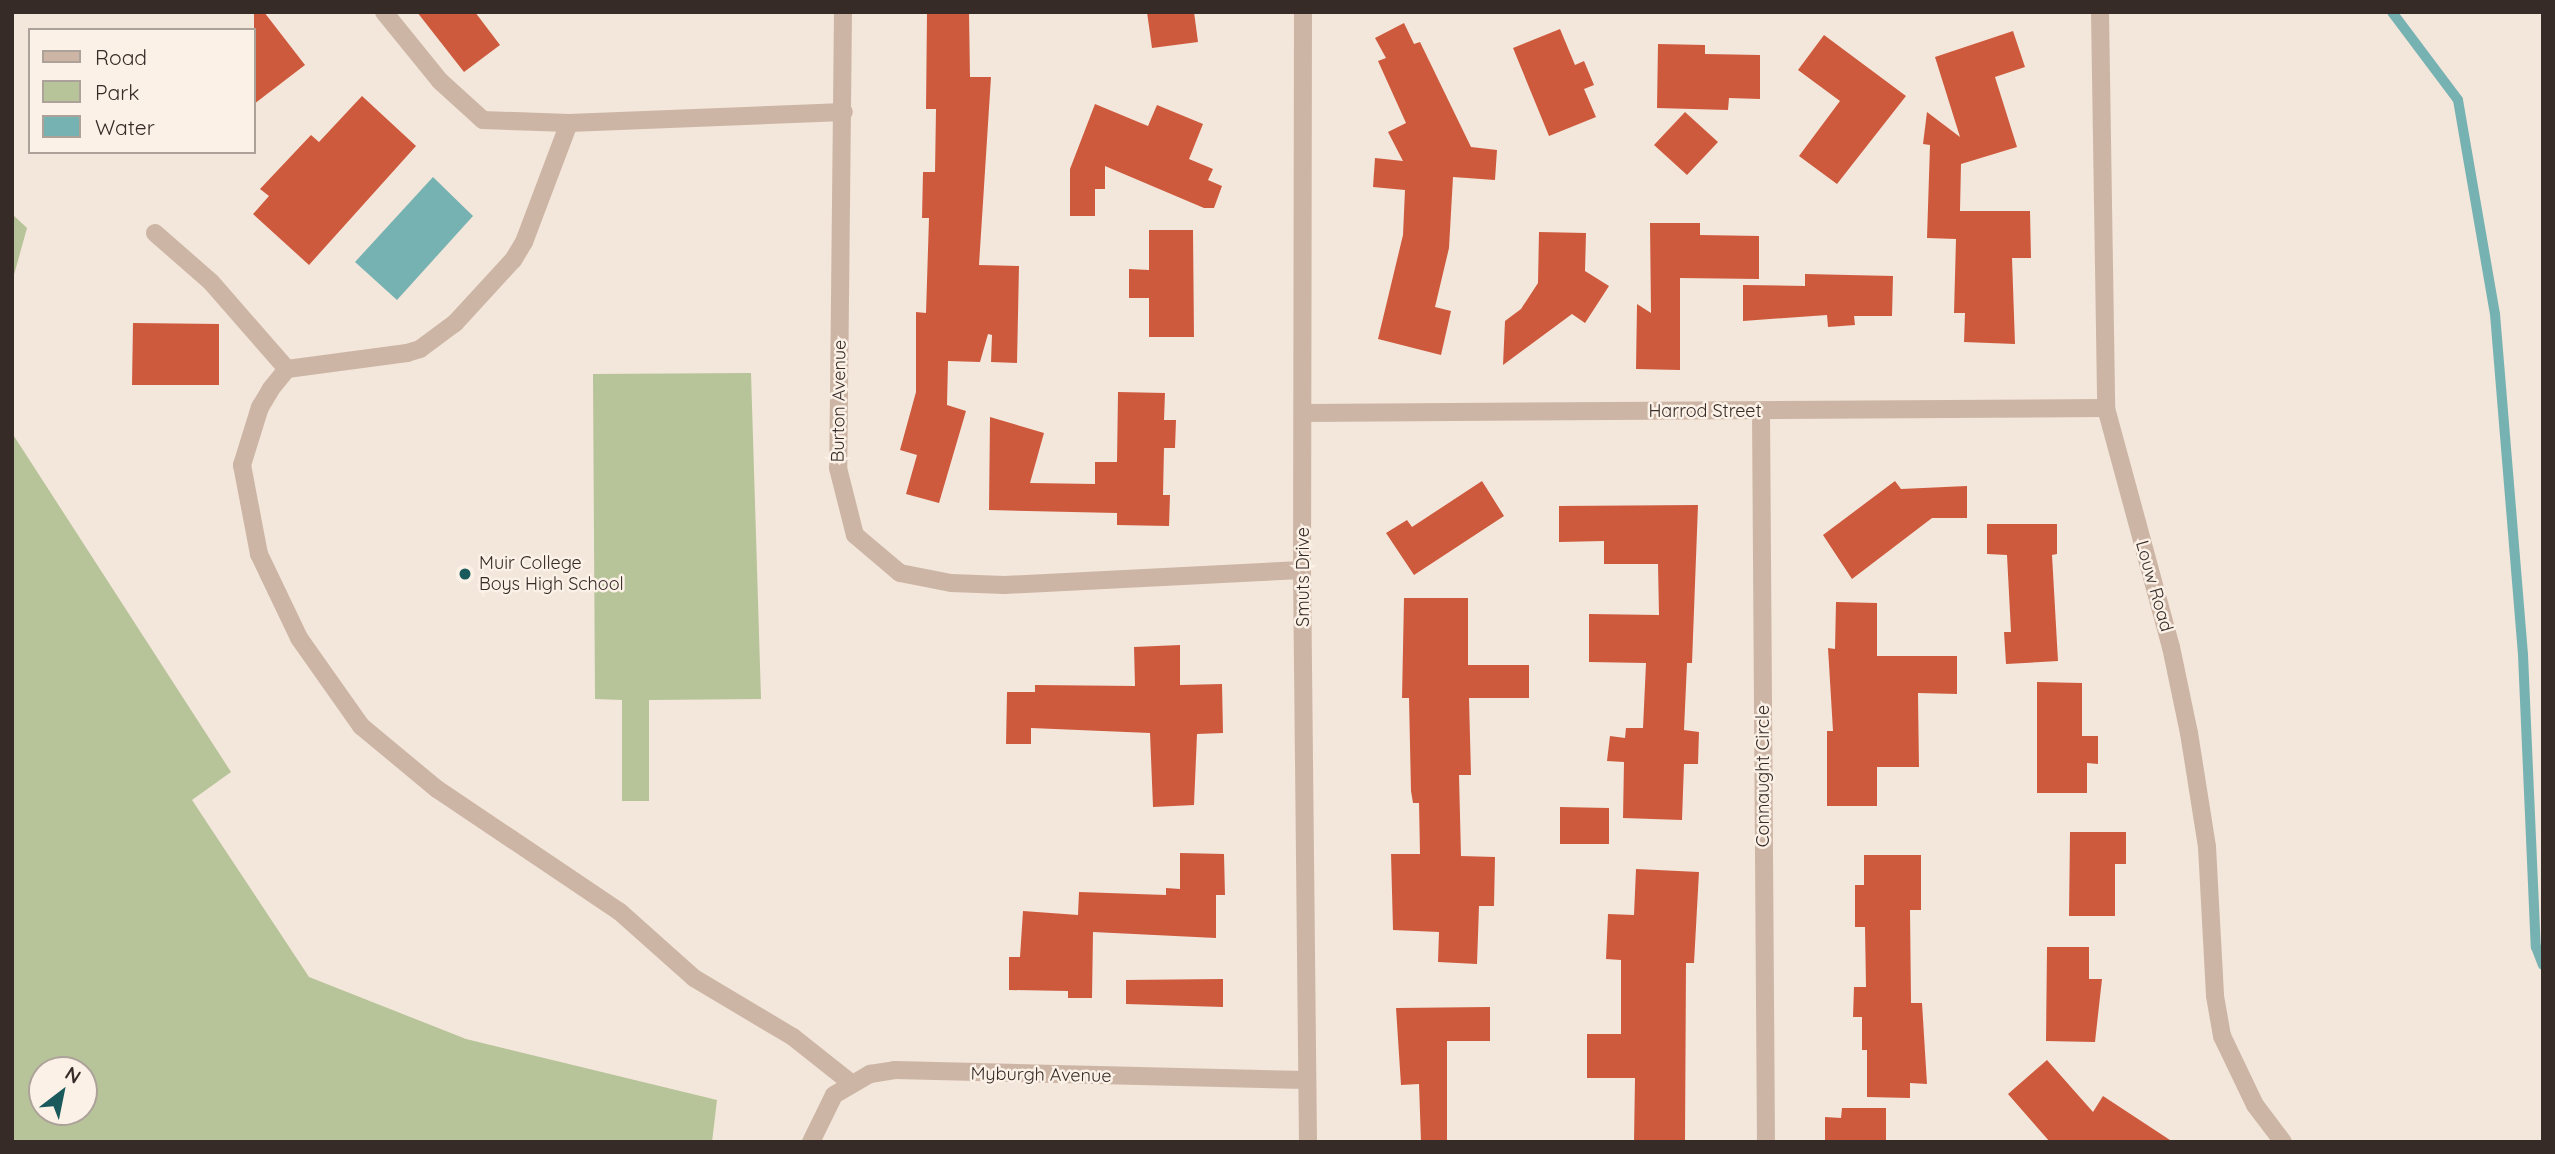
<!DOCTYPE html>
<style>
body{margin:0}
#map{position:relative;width:2555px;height:1154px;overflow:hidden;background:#f3e6da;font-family:Quicksand,sans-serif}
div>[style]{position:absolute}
.green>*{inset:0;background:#b7c399}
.water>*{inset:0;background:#77b2b2}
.stream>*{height:10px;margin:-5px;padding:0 5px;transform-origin:5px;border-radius:5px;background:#77b2b2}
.building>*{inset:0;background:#ce5a3e}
.lane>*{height:18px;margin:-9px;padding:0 9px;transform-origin:9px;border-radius:9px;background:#ccb5a5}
.street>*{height:18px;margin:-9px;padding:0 9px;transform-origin:9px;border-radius:9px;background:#ccb5a5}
.dots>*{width:19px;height:19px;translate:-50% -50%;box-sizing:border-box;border:4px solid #fbf1e7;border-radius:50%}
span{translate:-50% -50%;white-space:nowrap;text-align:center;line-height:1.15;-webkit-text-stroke:5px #fbf1e7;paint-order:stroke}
.street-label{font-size:18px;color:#372b27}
.poi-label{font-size:18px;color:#372b27}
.left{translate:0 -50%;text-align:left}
.frame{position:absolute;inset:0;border:14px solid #372b27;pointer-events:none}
.legend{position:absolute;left:28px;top:28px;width:228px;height:126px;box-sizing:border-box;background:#fbf1e7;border:2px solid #ada29a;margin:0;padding:9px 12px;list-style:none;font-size:21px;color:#372b27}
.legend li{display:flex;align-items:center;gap:14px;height:35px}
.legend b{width:35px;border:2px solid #ada29a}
.north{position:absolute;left:28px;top:1056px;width:70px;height:70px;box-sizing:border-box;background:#fbf1e7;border:2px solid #ada29a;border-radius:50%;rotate:32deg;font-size:19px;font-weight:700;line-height:28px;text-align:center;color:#372b27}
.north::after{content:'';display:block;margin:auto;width:24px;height:32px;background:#1a5a5c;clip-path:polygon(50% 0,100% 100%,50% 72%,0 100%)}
</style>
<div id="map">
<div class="green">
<i style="clip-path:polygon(12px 214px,27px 228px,12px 282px)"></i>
<i style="clip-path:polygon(751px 373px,761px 699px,649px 700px,649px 801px,622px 801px,622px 700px,595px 699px,593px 374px)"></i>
<i style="clip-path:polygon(evenodd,12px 433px,231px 772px,192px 800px,309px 977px,466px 1039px,717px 1100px,712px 1142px,12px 1142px,12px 433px,42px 1070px,84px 1070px,84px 1112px,42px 1112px,42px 1070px)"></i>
</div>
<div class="water">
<i style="clip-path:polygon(433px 177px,473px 216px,397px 300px,355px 262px)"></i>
</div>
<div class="stream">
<i style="left:2392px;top:12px;width:110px;rotate:53.1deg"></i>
<i style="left:2458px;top:100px;width:217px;rotate:80.2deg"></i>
<i style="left:2495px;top:314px;width:342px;rotate:85.3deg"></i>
<i style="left:2523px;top:655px;width:292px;rotate:87.5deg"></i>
<i style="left:2536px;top:947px;width:19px;rotate:69deg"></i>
</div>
<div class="building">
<i style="clip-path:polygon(254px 12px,264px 12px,305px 65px,254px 104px)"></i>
<i style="clip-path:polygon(417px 12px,475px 12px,500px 45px,464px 72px)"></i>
<i style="clip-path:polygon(927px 12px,969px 12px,970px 77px,991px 77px,979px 265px,1019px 266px,1017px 363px,991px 362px,992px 335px,988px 334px,980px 362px,948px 361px,947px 405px,966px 411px,939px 503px,906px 494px,917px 455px,900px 450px,916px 392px,916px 312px,926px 313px,929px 218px,922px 218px,923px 172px,935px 172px,936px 109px,926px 109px)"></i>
<i style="clip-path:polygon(1147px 12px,1194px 12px,1198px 42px,1152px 48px)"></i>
<i style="clip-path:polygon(1404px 23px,1414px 44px,1420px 42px,1471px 147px,1497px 150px,1495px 180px,1453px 177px,1449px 248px,1435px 307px,1451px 311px,1441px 355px,1378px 339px,1403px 235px,1405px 190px,1373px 187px,1375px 158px,1403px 161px,1388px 132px,1406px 123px,1378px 61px,1386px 58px,1375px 38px)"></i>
<i style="clip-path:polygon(1560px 29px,1575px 65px,1584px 61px,1594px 85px,1584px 89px,1596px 117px,1549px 136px,1513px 48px)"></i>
<i style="clip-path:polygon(2013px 31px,2025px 67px,1995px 77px,2017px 147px,1961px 164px,1960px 211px,2030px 211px,2031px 258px,2012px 258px,2015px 344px,1964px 342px,1965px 313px,1954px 313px,1956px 239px,1927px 238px,1930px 145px,1923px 144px,1927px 112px,1960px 137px,1935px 57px)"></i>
<i style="clip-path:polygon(1824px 35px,1906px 96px,1837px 184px,1799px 156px,1840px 101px,1798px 70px)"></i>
<i style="clip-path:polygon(1658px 44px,1705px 45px,1705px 54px,1760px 55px,1760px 99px,1729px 98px,1728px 110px,1657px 108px)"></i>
<i style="clip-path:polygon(362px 96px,416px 146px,309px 265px,253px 214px,269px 196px,260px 189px,311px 135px,319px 142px)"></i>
<i style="clip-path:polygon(1095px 104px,1148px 126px,1157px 105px,1203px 124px,1189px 159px,1213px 169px,1208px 180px,1222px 186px,1214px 208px,1204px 208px,1105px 166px,1105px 189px,1095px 189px,1095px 216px,1070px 216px,1070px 169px)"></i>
<i style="clip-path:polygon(1685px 112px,1718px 142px,1687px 175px,1654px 145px)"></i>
<i style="clip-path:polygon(1650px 223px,1700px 223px,1700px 235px,1759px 236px,1759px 279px,1680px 278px,1680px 370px,1636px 369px,1637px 304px,1651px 313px)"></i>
<i style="clip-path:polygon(1149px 230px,1193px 230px,1194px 337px,1149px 337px,1149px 298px,1129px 298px,1129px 269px,1149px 270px)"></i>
<i style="clip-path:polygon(1539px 232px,1586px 233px,1585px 271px,1609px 286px,1585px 323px,1572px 314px,1503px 365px,1505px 321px,1521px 309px,1538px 283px)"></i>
<i style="clip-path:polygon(1805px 274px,1893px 276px,1892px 316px,1854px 316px,1855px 325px,1828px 327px,1827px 315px,1743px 321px,1743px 285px,1805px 286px)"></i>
<i style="clip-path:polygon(133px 323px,219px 324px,219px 385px,132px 385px)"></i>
<i style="clip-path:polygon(1118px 392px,1165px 393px,1164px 420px,1176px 420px,1175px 448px,1164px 448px,1163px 495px,1170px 495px,1169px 526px,1117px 525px,1117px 513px,989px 510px,990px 417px,1044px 433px,1030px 483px,1095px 484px,1095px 462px,1117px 462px)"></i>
<i style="clip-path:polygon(1482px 481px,1504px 516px,1414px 575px,1386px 533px,1407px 520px,1412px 527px)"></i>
<i style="clip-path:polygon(1895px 481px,1901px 489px,1967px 486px,1967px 518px,1932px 518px,1852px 579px,1823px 535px)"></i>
<i style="clip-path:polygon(1698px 505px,1692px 663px,1687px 663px,1684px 730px,1699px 732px,1698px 764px,1684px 764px,1682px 820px,1623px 818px,1624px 762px,1607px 761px,1610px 736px,1625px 738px,1626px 728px,1643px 728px,1646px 663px,1589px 662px,1589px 614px,1659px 615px,1658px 564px,1604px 564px,1604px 541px,1559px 542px,1559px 506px)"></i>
<i style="clip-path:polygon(1987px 524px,2057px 524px,2057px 554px,2052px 555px,2058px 661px,2006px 664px,2004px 632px,2011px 632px,2007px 555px,1987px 554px)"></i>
<i style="clip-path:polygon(1404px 598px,1468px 598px,1468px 665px,1529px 665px,1529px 698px,1469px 698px,1471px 775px,1459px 775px,1461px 856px,1495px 857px,1494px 906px,1479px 906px,1477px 964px,1438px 962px,1439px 932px,1393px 930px,1391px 854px,1420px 854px,1419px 803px,1413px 803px,1411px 791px,1409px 698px,1402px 698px)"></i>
<i style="clip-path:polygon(1836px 602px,1877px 603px,1877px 656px,1957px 656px,1957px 694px,1918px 693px,1919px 767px,1877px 767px,1877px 806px,1827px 806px,1827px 731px,1833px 731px,1828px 648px,1835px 649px)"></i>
<i style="clip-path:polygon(1180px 645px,1180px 685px,1222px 684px,1223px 733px,1197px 734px,1194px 805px,1153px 807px,1150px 733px,1031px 728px,1031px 744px,1006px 744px,1007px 692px,1035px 692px,1035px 685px,1135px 686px,1134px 647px)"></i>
<i style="clip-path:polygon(2037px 682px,2082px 683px,2082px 736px,2098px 736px,2098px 764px,2087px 763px,2087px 793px,2037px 793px)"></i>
<i style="clip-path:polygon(1560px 807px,1609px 808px,1609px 844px,1560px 844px)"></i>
<i style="clip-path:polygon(2070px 832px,2126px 832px,2126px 864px,2115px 864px,2115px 916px,2069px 916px)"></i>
<i style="clip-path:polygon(1180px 853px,1224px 854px,1225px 895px,1216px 895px,1216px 938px,1093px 932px,1092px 998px,1068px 998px,1068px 991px,1009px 990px,1009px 957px,1020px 957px,1023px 911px,1078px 915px,1079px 892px,1166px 895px,1166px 888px,1180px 889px)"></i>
<i style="clip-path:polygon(1864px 855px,1921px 855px,1921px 910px,1910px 910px,1911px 1003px,1922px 1003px,1927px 1084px,1910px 1083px,1910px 1098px,1867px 1097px,1867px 1050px,1862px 1050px,1862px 1017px,1853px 1017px,1854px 987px,1866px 987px,1865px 927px,1855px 927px,1855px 885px,1864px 885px)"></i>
<i style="clip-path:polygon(1636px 869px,1699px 872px,1694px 963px,1686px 963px,1685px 1142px,1634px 1142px,1635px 1078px,1587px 1078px,1587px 1034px,1621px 1034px,1621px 960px,1606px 959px,1608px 914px,1634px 915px)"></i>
<i style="clip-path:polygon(2047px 947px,2089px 947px,2089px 979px,2102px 979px,2095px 1042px,2046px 1041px)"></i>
<i style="clip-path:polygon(1223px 979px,1223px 1007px,1126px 1004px,1126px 980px)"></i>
<i style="clip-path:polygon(1490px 1007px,1490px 1041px,1447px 1041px,1447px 1142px,1421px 1142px,1419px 1084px,1401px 1085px,1396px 1008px)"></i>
<i style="clip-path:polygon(2047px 1060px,2093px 1112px,2103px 1096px,2173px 1142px,2050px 1142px,2008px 1094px)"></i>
<i style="clip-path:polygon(1842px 1108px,1886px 1108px,1886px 1142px,1825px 1142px,1825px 1117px,1841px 1118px)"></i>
</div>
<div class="lane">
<i style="left:384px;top:12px;width:89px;rotate:50.9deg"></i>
<i style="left:440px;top:81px;width:58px;rotate:42.2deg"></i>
<i style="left:483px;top:120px;width:86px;rotate:2deg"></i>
<i style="left:569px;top:123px;width:275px;rotate:-2.3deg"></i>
<i style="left:569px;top:123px;width:127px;rotate:110.7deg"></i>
<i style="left:524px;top:242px;width:21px;rotate:121deg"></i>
<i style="left:513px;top:260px;width:86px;rotate:132.6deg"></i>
<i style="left:455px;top:323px;width:44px;rotate:143.4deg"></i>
<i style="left:420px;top:349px;width:14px;rotate:163deg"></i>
<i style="left:407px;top:353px;width:121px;rotate:172.4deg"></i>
<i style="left:287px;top:369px;width:26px;rotate:129deg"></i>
<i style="left:271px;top:389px;width:21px;rotate:121deg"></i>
<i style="left:260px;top:407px;width:61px;rotate:107.2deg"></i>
<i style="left:242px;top:465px;width:91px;rotate:79.2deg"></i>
<i style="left:259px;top:554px;width:93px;rotate:64.5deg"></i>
<i style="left:299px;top:638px;width:108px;rotate:54.8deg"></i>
<i style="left:361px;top:726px;width:99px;rotate:39.7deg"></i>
<i style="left:437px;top:789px;width:220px;rotate:33.9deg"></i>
<i style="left:620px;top:912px;width:99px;rotate:41.7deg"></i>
<i style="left:694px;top:978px;width:115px;rotate:30.8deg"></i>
<i style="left:793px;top:1037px;width:74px;rotate:38.4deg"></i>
<i style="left:155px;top:233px;width:74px;rotate:41.2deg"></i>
<i style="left:211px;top:282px;width:116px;rotate:48.9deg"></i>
</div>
<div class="street">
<i style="left:843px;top:12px;width:456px;rotate:90.6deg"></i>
<i style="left:838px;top:468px;width:69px;rotate:75.8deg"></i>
<i style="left:855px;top:535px;width:59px;rotate:40.2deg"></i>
<i style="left:900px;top:573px;width:52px;rotate:11.1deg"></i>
<i style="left:951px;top:583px;width:53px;rotate:2.2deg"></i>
<i style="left:1004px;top:585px;width:298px;rotate:-2.9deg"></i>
<i style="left:1303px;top:12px;width:558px;rotate:90.1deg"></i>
<i style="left:1302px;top:570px;width:572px;rotate:89.4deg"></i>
<i style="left:2100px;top:12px;width:396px;rotate:89.1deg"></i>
<i style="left:2106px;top:408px;width:248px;rotate:74.8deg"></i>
<i style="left:2171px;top:647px;width:88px;rotate:78.2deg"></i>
<i style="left:2189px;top:733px;width:115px;rotate:81deg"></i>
<i style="left:2207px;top:847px;width:149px;rotate:86.9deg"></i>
<i style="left:2215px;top:996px;width:41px;rotate:80.1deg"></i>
<i style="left:2222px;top:1036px;width:76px;rotate:64.4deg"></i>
<i style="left:2255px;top:1105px;width:46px;rotate:52.9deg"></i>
<i style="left:1761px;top:411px;width:731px;rotate:89.61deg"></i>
<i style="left:1304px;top:413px;width:802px;rotate:-0.36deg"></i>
<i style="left:811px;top:1142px;width:52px;rotate:-63.9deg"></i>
<i style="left:834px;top:1095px;width:42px;rotate:-30.3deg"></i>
<i style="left:870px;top:1074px;width:25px;rotate:-9deg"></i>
<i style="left:895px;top:1070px;width:412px;rotate:1.4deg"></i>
</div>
<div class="dots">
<i style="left:465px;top:574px;background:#1a5a5c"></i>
</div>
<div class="street-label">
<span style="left:839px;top:401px;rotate:-89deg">Burton Avenue</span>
<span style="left:1705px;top:411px">Harrod Street</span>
<span style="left:1303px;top:577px;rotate:-90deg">Smuts Drive</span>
<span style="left:2154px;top:586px;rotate:74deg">Louw Road</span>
<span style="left:1763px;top:776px;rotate:-90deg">Connaught Circle</span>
<span style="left:1041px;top:1075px;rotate:1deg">Myburgh Avenue</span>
</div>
<div class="poi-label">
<span class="left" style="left:479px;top:574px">Muir College<br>Boys High School</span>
</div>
<div class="frame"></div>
<ul class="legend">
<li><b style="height:9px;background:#ccb5a5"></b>Road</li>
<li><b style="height:19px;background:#b7c399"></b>Park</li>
<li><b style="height:19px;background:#77b2b2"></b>Water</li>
</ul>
<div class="north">N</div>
</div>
